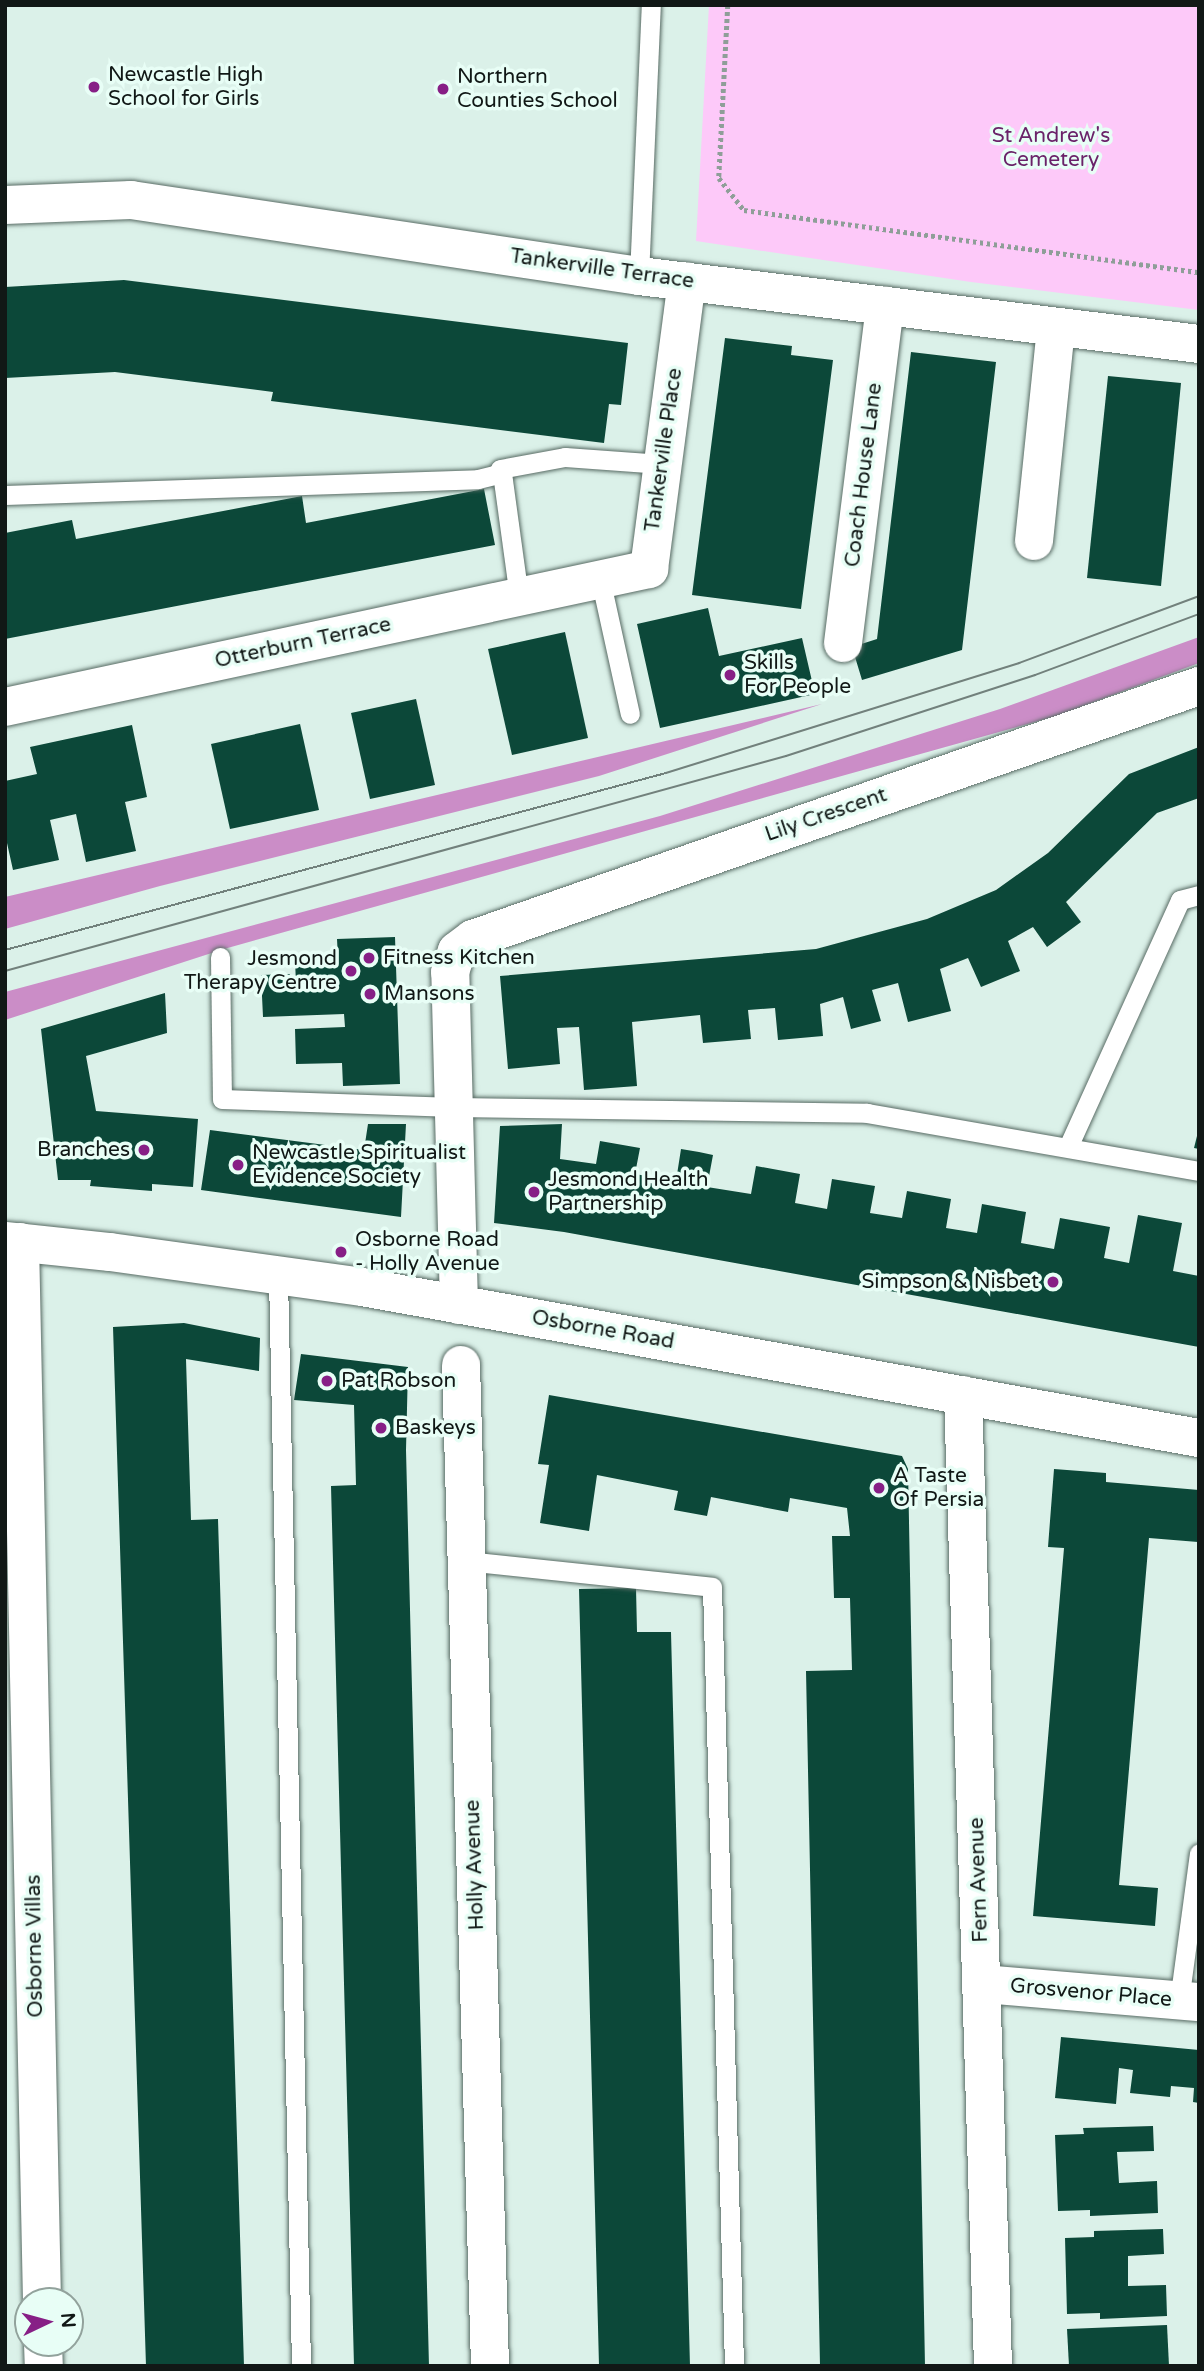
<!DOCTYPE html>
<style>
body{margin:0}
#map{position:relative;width:1204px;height:2371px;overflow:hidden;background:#dbf1e9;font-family:"Varela Round",sans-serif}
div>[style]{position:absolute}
.green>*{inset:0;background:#fdc9f9}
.forest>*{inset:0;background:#cb8dc7}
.building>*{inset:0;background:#0c4839}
.path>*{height:4.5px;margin-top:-2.25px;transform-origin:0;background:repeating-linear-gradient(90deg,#8e9e98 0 3.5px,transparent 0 7px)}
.roads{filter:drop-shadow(0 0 2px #586b64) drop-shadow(0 0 2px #586b64)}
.lane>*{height:19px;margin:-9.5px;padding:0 9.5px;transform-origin:9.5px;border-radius:9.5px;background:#fff}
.street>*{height:38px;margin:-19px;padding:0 19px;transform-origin:19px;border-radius:19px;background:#fff}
.secondary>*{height:38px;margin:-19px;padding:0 19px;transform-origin:19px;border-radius:19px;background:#fff}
.tram>*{height:2px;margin:-1px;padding:0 1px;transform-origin:1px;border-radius:1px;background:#72817c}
.dots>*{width:19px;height:19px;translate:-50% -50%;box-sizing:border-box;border:4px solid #e8fef6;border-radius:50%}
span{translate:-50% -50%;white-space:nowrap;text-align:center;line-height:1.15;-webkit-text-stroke:7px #e8fef6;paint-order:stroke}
.poi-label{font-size:21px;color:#111816}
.left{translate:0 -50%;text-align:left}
.right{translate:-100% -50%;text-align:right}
.park-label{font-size:21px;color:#6a2269}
.street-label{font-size:21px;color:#111816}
.frame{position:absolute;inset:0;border:7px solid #111816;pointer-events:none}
.north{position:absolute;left:14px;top:2287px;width:70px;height:70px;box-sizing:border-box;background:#e8fef6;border:2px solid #92a29c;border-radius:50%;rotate:85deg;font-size:19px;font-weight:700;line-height:28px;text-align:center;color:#111816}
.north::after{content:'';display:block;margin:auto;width:24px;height:32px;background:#871f86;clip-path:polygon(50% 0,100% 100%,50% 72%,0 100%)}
</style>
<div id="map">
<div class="green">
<i style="clip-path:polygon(709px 5px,1199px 5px,1199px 310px,971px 282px,696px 241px)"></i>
</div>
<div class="forest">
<i style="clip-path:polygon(1199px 637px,1199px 663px,1056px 716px,224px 949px,5px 1020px,5px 992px,660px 816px,1000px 709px)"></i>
<i style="clip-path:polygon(822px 704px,599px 776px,160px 886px,5px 929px,5px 897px)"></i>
</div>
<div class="building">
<i style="clip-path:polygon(124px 280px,628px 343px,621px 405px,609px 404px,604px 443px,271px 401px,273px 392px,115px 372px,5px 378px,5px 287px)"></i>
<i style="clip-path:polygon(725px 338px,792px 346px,791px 355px,833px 360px,801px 609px,692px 595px)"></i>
<i style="clip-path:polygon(911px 352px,996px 362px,962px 650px,862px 680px,852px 647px,877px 639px)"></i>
<i style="clip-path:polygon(1108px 376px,1181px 383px,1161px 586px,1087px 578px)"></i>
<i style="clip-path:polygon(484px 489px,495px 545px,5px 639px,5px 533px,72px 520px,76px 539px,302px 496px,306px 523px)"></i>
<i style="clip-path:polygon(708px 608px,719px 656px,802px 638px,815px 694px,660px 728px,637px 624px)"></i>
<i style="clip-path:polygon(565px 632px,588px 738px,512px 755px,488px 649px)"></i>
<i style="clip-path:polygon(416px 699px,435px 785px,370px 799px,351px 713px)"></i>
<i style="clip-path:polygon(300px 724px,319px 810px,230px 829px,211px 744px)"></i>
<i style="clip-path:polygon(132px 725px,147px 797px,125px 802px,136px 851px,86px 862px,76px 814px,50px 820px,59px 860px,13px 870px,5px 834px,5px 781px,37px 774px,30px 747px)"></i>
<i style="clip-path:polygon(1199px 747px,1199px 798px,1157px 813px,1066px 902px,1081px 922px,1047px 947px,1033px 927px,1008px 941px,1020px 971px,981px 987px,968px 958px,940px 969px,951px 1011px,908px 1022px,898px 983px,872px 990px,881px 1021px,851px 1029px,843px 997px,820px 1004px,823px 1036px,778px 1040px,775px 1008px,748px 1010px,751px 1039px,703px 1043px,700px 1015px,632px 1022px,637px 1086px,584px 1090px,579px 1027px,557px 1028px,560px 1064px,508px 1069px,500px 976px,816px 949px,927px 919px,996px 890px,1048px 853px,1129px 774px)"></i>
<i style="clip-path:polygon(395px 937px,400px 1084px,343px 1086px,342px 1063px,296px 1064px,295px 1029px,345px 1027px,344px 1014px,263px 1017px,261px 975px,290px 974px,290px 983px,296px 983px,295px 961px,338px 959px,337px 939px)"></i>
<i style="clip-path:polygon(165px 993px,167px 1033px,86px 1056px,96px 1111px,198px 1119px,193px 1187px,152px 1184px,152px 1191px,90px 1186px,91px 1180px,58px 1180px,41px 1029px)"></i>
<i style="clip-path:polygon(368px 1124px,406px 1124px,401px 1217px,201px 1190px,210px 1130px,364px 1150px)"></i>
<i style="clip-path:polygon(562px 1124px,560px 1159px,596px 1164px,600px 1141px,640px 1148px,635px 1174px,676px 1181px,681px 1149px,699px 1152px,713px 1155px,707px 1187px,751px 1194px,756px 1166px,800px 1174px,795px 1203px,827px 1209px,832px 1179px,875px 1186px,870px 1213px,902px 1218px,907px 1191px,951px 1199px,946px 1228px,977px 1233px,982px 1204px,1026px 1212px,1021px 1243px,1054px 1249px,1060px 1218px,1110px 1227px,1104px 1258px,1129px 1263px,1138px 1215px,1182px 1223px,1173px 1271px,1199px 1276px,1199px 1347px,564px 1232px,494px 1223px,500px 1126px)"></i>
<i style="clip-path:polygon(1198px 1132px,1199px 1132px,1199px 1149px,1194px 1148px)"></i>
<i style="clip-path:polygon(184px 1323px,260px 1338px,259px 1371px,186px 1359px,191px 1520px,218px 1519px,244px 2366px,146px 2366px,113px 1327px)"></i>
<i style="clip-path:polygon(301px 1354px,408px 1367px,406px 1450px,429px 2366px,354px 2366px,331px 1486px,356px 1485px,354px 1405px,294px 1400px)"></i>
<i style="clip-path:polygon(549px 1395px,902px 1456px,908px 1469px,925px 2366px,820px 2366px,806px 1671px,852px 1670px,850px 1598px,834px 1598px,832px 1536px,850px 1536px,847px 1508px,790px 1498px,788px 1512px,711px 1497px,707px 1516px,674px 1510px,678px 1491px,597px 1475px,589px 1531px,540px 1523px,549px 1465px,538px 1464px)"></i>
<i style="clip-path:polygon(1054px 1469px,1106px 1473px,1106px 1482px,1199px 1490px,1198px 1542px,1149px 1538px,1119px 1885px,1158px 1888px,1155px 1926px,1033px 1916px,1064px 1548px,1048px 1547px)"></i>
<i style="clip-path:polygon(636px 1588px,637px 1632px,671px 1632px,690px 2366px,599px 2366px,579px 1589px)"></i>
<i style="clip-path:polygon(1061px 2037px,1199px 2050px,1199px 2103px,1193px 2102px,1194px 2088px,1171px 2086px,1170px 2097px,1130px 2093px,1133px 2070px,1119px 2068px,1116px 2104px,1055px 2098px)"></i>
<i style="clip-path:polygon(1153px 2126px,1154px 2151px,1117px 2152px,1119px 2183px,1157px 2181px,1158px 2213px,1090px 2216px,1090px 2210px,1058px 2211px,1055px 2135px,1084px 2134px,1083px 2128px)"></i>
<i style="clip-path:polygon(1163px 2229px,1164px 2254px,1128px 2256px,1128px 2286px,1166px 2285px,1167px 2316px,1100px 2319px,1100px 2313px,1067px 2314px,1065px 2238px,1094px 2237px,1094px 2231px)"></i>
<i style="clip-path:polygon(1167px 2325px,1169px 2366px,1069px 2366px,1067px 2329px)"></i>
</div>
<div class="path">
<i style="left:728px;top:5px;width:173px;rotate:93deg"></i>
<i style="left:719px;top:178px;width:41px;rotate:52deg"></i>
<i style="left:744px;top:210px;width:459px;rotate:7.8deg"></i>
</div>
<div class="roads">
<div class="lane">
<i style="left:639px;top:276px;width:271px;rotate:-87.5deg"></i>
<i style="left:502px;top:473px;width:125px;rotate:82.2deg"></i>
<i style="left:5px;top:495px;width:473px;rotate:-1.9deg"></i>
<i style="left:478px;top:479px;width:25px;rotate:-14deg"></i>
<i style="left:502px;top:473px;width:4px;rotate:-117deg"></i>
<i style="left:500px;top:469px;width:66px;rotate:-10.5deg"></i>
<i style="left:565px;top:457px;width:97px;rotate:4.1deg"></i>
<i style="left:600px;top:578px;width:139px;rotate:77.6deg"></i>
<i style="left:220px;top:957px;width:142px;rotate:89.2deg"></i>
<i style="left:222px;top:1099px;width:232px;rotate:2deg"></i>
<i style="left:454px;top:1107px;width:413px;rotate:0.8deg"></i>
<i style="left:867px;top:1113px;width:337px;rotate:9.9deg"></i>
<i style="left:1068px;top:1147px;width:271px;rotate:-65.6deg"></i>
<i style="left:1180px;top:900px;width:20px;rotate:-15deg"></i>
<i style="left:278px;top:1276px;width:1090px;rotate:88.79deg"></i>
<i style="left:466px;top:1561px;width:247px;rotate:6deg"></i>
<i style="left:712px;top:1587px;width:779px;rotate:88.38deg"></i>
<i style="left:1179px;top:2001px;width:149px;rotate:-82.3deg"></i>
</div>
<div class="street">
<i style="left:5px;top:205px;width:126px;rotate:-2.3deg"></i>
<i style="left:131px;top:200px;width:514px;rotate:8.51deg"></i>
<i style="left:639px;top:276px;width:564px;rotate:6.92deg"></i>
<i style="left:1034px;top:541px;width:215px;rotate:-84.1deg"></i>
<i style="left:843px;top:643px;width:340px;rotate:-82.9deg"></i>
<i style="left:5px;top:707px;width:659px;rotate:-12.09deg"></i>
<i style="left:649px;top:569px;width:290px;rotate:-82.5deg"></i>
<i style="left:20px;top:1242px;width:1059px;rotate:88.81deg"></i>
<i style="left:459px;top:1305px;width:333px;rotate:-91.5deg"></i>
<i style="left:450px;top:972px;width:22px;rotate:-72deg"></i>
<i style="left:457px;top:951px;width:20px;rotate:-37deg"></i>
<i style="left:473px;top:939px;width:769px;rotate:-19.21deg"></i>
<i style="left:461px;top:1365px;width:1001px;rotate:88.34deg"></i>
<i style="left:963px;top:1395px;width:971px;rotate:88.23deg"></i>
<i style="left:983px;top:1984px;width:217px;rotate:4.8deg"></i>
<i style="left:43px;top:2343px;width:23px;rotate:88deg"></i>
</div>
<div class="secondary">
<i style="left:5px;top:1241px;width:106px;rotate:6deg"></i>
<i style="left:110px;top:1252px;width:254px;rotate:7.9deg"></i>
<i style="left:362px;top:1287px;width:851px;rotate:10.23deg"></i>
</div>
</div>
<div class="tram">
<i style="left:5px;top:950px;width:684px;rotate:-14.99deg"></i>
<i style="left:666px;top:773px;width:370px;rotate:-17.3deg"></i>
<i style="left:1019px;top:663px;width:192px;rotate:-20.4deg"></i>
<i style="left:5px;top:971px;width:810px;rotate:-15.39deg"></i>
<i style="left:786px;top:756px;width:262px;rotate:-18deg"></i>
<i style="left:1035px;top:675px;width:175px;rotate:-20.4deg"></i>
</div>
<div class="dots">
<i style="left:94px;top:87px;background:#871f86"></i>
<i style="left:443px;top:89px;background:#871f86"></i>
<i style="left:730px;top:675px;background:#871f86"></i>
<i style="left:369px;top:958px;background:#871f86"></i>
<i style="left:351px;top:971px;background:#871f86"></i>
<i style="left:370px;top:994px;background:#871f86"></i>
<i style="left:144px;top:1150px;background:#871f86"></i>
<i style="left:238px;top:1165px;background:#871f86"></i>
<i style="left:534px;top:1192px;background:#871f86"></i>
<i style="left:341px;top:1252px;background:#871f86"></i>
<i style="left:1053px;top:1282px;background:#871f86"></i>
<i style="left:327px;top:1381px;background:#871f86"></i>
<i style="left:381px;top:1428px;background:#871f86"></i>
<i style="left:879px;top:1488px;background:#871f86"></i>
</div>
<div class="poi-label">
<span class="left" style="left:108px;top:87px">Newcastle High<br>School for Girls</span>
<span class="left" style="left:457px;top:89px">Northern<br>Counties School</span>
<span class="left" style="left:744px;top:675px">Skills<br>For People</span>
<span class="left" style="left:383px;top:958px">Fitness Kitchen</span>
<span class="right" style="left:337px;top:971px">Jesmond<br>Therapy Centre</span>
<span class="left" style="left:384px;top:994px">Mansons</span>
<span class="right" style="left:130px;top:1150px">Branches</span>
<span class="left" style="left:252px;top:1165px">Newcastle Spiritualist<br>Evidence Society</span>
<span class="left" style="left:548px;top:1192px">Jesmond Health<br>Partnership</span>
<span class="left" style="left:355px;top:1252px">Osborne Road<br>- Holly Avenue</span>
<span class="right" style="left:1039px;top:1282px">Simpson &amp; Nisbet</span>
<span class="left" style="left:341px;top:1381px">Pat Robson</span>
<span class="left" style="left:395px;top:1428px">Baskeys</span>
<span class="left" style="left:893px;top:1488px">A Taste<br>Of Persia</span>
</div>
<div class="park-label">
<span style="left:1051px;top:148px">St Andrew's<br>Cemetery</span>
</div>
<div class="street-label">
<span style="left:602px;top:269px;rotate:8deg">Tankerville Terrace</span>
<span style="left:664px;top:450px;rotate:-82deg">Tankerville Place</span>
<span style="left:864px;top:475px;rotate:-83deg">Coach House Lane</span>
<span style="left:303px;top:643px;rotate:-12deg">Otterburn Terrace</span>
<span style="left:826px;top:815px;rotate:-19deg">Lily Crescent</span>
<span style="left:603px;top:1330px;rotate:10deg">Osborne Road</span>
<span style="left:475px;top:1865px;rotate:-92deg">Holly Avenue</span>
<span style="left:979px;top:1880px;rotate:-92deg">Fern Avenue</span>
<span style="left:35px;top:1946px;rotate:-91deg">Osborne Villas</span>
<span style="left:1091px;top:1993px;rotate:5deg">Grosvenor Place</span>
</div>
<div class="frame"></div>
<div class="north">N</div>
</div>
